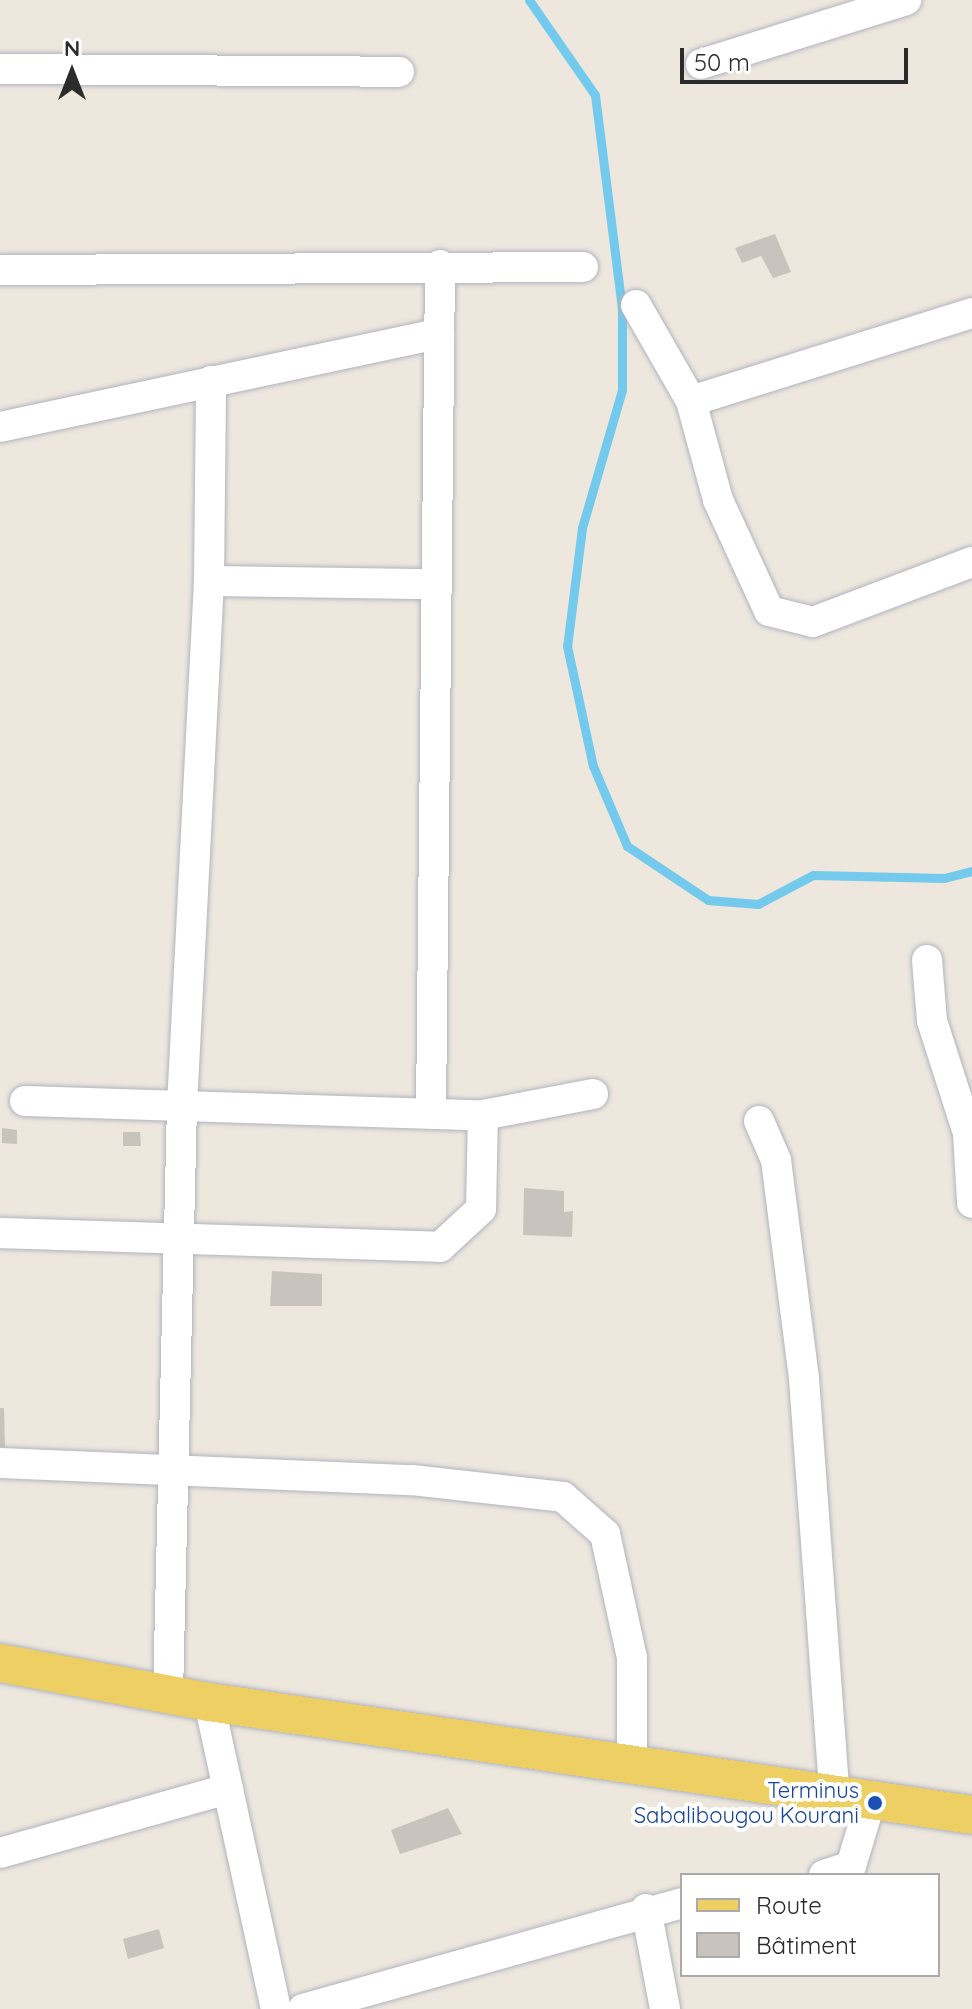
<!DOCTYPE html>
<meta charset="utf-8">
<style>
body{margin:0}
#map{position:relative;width:972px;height:2009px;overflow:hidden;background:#ede7de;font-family:Quicksand,sans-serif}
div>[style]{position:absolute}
.stream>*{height:9px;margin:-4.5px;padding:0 4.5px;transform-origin:4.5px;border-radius:4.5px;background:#74caec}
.building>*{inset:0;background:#c8c4bd}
.roads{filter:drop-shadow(0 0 2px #b1b4bf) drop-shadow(0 0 2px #b1b4bf)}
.minor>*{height:30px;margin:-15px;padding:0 15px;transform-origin:15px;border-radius:15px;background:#fff}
.major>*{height:38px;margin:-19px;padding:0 19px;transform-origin:19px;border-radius:19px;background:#edcf63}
.dots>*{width:22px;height:22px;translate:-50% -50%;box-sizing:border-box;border:4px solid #fff;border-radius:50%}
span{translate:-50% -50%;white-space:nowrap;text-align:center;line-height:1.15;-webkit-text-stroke:8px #fff;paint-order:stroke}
.transit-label{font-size:22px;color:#164399}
.right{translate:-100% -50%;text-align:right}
.legend{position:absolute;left:680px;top:1873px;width:260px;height:104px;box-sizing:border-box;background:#fff;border:2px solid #aaa;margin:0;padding:10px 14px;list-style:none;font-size:24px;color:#2b2b2b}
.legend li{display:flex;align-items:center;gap:16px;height:40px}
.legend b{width:40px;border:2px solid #aaa}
.north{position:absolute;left:32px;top:32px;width:80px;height:80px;-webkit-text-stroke:6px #fff;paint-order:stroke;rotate:0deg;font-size:22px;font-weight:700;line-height:32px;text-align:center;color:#2b2b2b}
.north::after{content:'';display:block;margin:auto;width:28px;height:36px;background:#2b2b2b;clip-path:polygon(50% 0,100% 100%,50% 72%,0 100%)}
.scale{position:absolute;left:680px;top:48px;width:228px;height:36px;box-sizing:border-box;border:4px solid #2b2b2b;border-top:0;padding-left:10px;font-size:24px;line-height:28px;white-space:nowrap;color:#2b2b2b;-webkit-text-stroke:6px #fff;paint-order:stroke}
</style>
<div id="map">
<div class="stream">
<i style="left:529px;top:0;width:116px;rotate:55.2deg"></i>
<i style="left:595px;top:95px;width:215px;rotate:82.8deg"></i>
<i style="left:622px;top:308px;width:82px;rotate:90deg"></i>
<i style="left:622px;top:390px;width:144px;rotate:106.2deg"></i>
<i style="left:582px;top:528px;width:119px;rotate:97.2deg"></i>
<i style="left:567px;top:646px;width:123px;rotate:77.8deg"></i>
<i style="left:593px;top:766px;width:87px;rotate:67deg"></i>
<i style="left:627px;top:846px;width:97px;rotate:33.7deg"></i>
<i style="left:708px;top:900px;width:50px;rotate:4.6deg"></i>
<i style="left:758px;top:904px;width:62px;rotate:-27.8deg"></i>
<i style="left:813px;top:875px;width:131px;rotate:1.3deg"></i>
<i style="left:944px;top:878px;width:29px;rotate:-14deg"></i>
</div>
<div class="building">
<i style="clip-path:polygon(775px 234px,791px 272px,773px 278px,761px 256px,742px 263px,735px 248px)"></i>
<i style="clip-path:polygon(2px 1128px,17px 1130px,17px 1144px,2px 1143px)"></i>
<i style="clip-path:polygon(123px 1132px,140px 1132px,141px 1146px,123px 1146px)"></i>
<i style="clip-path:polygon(524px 1188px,564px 1191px,564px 1212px,573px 1211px,572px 1237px,523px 1235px)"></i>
<i style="clip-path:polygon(272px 1271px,322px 1274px,322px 1306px,270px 1306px)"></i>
<i style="clip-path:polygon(0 1408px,4px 1408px,5px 1447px,0 1447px)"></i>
<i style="clip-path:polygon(448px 1808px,462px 1834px,400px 1854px,391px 1830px)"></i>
<i style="clip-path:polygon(159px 1929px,164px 1948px,128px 1959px,123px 1939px)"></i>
</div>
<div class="roads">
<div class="minor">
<i style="left:701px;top:64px;width:215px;rotate:-17.3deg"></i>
<i style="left:0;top:69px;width:399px;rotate:0.4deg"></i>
<i style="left:0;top:270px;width:583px;rotate:-0.29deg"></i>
<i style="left:636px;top:305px;width:111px;rotate:60.2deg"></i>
<i style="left:972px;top:313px;width:294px;rotate:162.6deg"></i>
<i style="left:691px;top:401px;width:103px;rotate:74.7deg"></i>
<i style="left:718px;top:500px;width:122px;rotate:65.3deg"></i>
<i style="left:769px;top:611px;width:45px;rotate:14deg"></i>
<i style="left:813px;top:622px;width:170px;rotate:-20.7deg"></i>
<i style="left:0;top:427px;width:449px;rotate:-12deg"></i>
<i style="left:209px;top:581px;width:228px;rotate:0.8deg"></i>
<i style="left:927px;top:960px;width:61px;rotate:85.3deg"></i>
<i style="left:932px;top:1021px;width:118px;rotate:72.2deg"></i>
<i style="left:968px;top:1133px;width:70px;rotate:86.7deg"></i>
<i style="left:25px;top:1101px;width:458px;rotate:1.8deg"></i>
<i style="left:483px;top:1115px;width:112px;rotate:-10.8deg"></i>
<i style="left:431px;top:1113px;width:848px;rotate:-89.39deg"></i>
<i style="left:759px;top:1121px;width:43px;rotate:66.4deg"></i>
<i style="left:776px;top:1160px;width:221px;rotate:82.7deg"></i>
<i style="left:804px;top:1379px;width:419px;rotate:85.8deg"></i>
<i style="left:0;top:1233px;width:440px;rotate:1.8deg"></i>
<i style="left:440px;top:1247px;width:56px;rotate:-42.8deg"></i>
<i style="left:481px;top:1209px;width:94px;rotate:-88.8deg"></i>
<i style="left:0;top:1463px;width:412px;rotate:2.4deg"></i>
<i style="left:412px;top:1480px;width:152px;rotate:6.4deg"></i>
<i style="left:563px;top:1497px;width:56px;rotate:41.4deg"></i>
<i style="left:605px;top:1534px;width:127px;rotate:77.7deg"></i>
<i style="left:632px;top:1658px;width:108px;rotate:90deg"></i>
<i style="left:168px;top:1695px;width:589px;rotate:-88.64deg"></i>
<i style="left:182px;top:1106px;width:526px;rotate:-87.06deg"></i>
<i style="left:209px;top:581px;width:200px;rotate:-89.4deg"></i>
<i style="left:209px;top:1702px;width:314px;rotate:77.7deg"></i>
<i style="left:0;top:1853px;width:237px;rotate:-15.7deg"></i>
<i style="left:824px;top:1875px;width:28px;rotate:-18deg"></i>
<i style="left:851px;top:1866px;width:66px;rotate:-73.2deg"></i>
<i style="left:646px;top:1909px;width:102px;rotate:79.2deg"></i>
<i style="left:303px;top:2009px;width:394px;rotate:-15.6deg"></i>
</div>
<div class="major">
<i style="left:0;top:1663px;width:213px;rotate:10.6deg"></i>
<i style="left:209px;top:1702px;width:771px;rotate:8.42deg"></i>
</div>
</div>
<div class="dots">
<i style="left:875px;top:1803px;background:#1a4fb4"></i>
</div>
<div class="transit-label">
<span class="right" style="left:859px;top:1803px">Terminus<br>Sabalibougou Kourani</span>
</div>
<ul class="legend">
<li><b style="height:10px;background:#edcf63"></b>Route</li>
<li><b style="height:22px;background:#c8c4bd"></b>Bâtiment</li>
</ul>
<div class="north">N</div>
<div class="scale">50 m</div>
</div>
